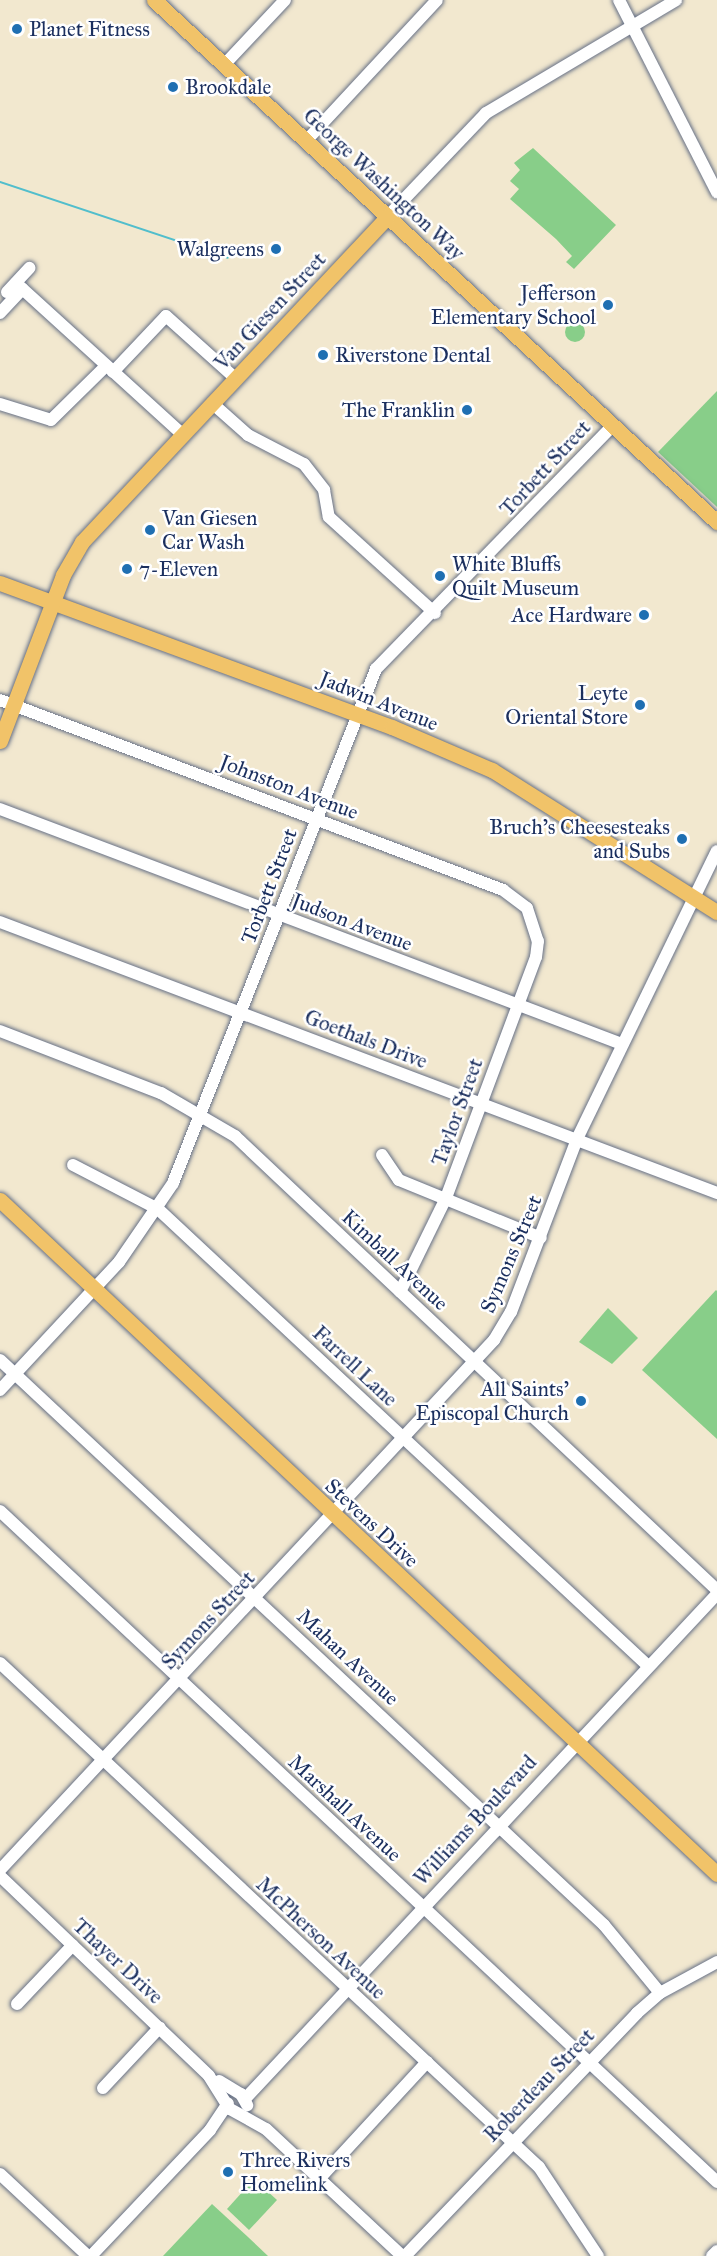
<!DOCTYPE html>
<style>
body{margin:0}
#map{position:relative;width:717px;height:2256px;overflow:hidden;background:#f2e8cf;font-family:"IM FELL Great Primer",serif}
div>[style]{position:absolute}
.green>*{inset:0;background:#88ce89}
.round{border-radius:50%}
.stream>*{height:2px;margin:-1px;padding:0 1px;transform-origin:1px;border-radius:1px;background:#52becc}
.roads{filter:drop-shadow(0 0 2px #667086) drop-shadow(0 0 2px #667086)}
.minor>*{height:12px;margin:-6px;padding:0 6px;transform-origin:6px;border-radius:6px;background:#fff}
.major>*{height:15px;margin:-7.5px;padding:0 7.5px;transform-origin:7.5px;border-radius:7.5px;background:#f1c369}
.dots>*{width:16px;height:16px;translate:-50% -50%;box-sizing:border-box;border:3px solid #fff;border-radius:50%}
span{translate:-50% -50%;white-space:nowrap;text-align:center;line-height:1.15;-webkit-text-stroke:5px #fff;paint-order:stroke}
.poi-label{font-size:21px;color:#1b2f5e}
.left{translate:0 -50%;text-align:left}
.right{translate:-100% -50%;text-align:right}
.street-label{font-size:21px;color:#1b2f5e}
</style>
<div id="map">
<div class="green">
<i style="clip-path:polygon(533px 148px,616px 225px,574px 269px,566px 262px,572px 256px,556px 239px,510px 199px,519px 189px,510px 181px,520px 170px,514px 163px)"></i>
<i class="round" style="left:565px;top:322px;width:20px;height:20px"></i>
<i style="clip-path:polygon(717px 391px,717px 507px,658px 452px)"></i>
<i style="clip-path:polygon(716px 1290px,717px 1291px,717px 1439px,642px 1370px)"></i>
<i style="clip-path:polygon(608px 1308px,638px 1338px,612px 1364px,579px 1342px)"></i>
<i style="clip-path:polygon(254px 2179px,277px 2200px,249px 2230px,227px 2209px)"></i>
<i style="clip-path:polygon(212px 2204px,248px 2237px,268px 2256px,163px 2256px)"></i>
</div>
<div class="stream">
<i style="left:0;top:182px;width:240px;rotate:18.4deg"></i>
</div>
<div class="roads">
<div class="minor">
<i style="left:619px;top:0;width:216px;rotate:63deg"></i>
<i style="left:224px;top:65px;width:89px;rotate:-46.8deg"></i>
<i style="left:306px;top:141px;width:192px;rotate:-47.1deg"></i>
<i style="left:388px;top:216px;width:142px;rotate:-46.4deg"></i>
<i style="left:486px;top:113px;width:221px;rotate:-30.7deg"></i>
<i style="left:16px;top:283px;width:224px;rotate:42.3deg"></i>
<i style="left:7px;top:292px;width:33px;rotate:-47deg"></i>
<i style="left:0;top:313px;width:33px;rotate:-47deg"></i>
<i style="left:113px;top:372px;width:77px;rotate:-46.6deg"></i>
<i style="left:166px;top:316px;width:93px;rotate:41.9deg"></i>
<i style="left:212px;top:403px;width:48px;rotate:41.6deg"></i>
<i style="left:248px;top:435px;width:63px;rotate:27.4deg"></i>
<i style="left:304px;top:464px;width:33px;rotate:52deg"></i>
<i style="left:324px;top:490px;width:27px;rotate:80deg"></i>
<i style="left:329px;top:517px;width:143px;rotate:42.2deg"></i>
<i style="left:0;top:404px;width:53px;rotate:17.4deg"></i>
<i style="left:51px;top:420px;width:77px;rotate:-44.5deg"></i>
<i style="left:0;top:700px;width:538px;rotate:20.69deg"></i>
<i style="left:503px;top:890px;width:30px;rotate:37deg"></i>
<i style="left:527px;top:908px;width:35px;rotate:72deg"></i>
<i style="left:538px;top:941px;width:16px;rotate:97deg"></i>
<i style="left:536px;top:957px;width:259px;rotate:110.5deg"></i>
<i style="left:445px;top:1200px;width:102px;rotate:116.1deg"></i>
<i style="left:0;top:809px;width:665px;rotate:20.7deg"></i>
<i style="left:0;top:922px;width:767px;rotate:20.7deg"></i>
<i style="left:0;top:1031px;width:173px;rotate:21.1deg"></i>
<i style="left:161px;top:1093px;width:86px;rotate:30.2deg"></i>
<i style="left:235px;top:1136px;width:662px;rotate:43.29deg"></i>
<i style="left:382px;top:1155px;width:30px;rotate:56deg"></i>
<i style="left:399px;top:1180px;width:153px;rotate:22.2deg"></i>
<i style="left:73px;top:1165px;width:96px;rotate:27.4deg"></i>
<i style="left:158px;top:1209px;width:670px;rotate:43deg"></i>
<i style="left:0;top:1360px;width:827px;rotate:43.09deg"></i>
<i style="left:604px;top:1925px;width:88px;rotate:50.5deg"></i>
<i style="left:0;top:1390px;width:175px;rotate:-47.1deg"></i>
<i style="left:119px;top:1262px;width:96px;rotate:-55.6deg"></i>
<i style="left:173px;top:1183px;width:553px;rotate:-68.45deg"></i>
<i style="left:376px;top:669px;width:340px;rotate:-45.8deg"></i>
<i style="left:0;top:1511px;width:982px;rotate:43.1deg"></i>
<i style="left:0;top:1663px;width:738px;rotate:43.08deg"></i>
<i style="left:539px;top:2167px;width:107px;rotate:56.5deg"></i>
<i style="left:0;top:1870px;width:725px;rotate:-47.01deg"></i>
<i style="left:494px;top:1340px;width:33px;rotate:-59deg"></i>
<i style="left:511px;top:1312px;width:185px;rotate:-69.1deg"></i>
<i style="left:577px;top:1139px;width:320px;rotate:-64.1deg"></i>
<i style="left:0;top:1876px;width:289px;rotate:43.7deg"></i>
<i style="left:209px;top:2076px;width:39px;rotate:58deg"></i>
<i style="left:230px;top:2109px;width:41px;rotate:29.1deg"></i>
<i style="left:266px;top:2129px;width:186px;rotate:43deg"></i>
<i style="left:17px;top:2004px;width:81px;rotate:-46.5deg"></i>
<i style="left:219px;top:2081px;width:26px;rotate:31deg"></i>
<i style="left:241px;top:2094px;width:13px;rotate:61deg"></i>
<i style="left:103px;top:2088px;width:83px;rotate:-46.9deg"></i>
<i style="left:245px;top:2099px;width:691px;rotate:-46.93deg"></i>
<i style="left:0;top:2174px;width:120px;rotate:43deg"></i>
<i style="left:320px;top:2178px;width:158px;rotate:-47.3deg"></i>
<i style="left:91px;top:2256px;width:173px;rotate:-46.6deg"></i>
<i style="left:210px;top:2130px;width:32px;rotate:-56deg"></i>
<i style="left:405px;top:2256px;width:336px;rotate:-46.3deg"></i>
<i style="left:637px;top:2013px;width:30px;rotate:-41deg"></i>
<i style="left:660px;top:1993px;width:65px;rotate:-28.5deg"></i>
<i style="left:712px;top:2256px;width:7px;rotate:-45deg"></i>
</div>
<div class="major">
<i style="left:154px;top:0;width:768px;rotate:42.84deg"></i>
<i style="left:0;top:583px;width:418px;rotate:20.2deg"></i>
<i style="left:392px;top:727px;width:109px;rotate:23.3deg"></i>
<i style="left:492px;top:770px;width:266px;rotate:32.3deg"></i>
<i style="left:0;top:741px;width:178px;rotate:-69.2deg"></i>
<i style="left:63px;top:575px;width:38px;rotate:-60deg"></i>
<i style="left:82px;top:542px;width:447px;rotate:-46.8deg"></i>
<i style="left:0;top:1200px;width:984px;rotate:43.23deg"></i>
</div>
</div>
<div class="dots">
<i style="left:17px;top:29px;background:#1f6fb2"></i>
<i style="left:173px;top:87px;background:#1f6fb2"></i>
<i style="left:276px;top:249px;background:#1f6fb2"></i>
<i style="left:608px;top:305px;background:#1f6fb2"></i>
<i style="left:323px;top:355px;background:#1f6fb2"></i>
<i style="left:467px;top:410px;background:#1f6fb2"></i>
<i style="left:150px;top:530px;background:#1f6fb2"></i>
<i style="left:127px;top:569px;background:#1f6fb2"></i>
<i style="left:440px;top:576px;background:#1f6fb2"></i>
<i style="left:644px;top:615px;background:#1f6fb2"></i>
<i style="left:640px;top:705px;background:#1f6fb2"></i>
<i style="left:682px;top:839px;background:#1f6fb2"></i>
<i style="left:581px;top:1401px;background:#1f6fb2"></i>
<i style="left:228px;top:2172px;background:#1f6fb2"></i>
</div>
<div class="poi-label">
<span class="left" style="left:29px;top:29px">Planet Fitness</span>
<span class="left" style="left:185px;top:87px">Brookdale</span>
<span class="right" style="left:264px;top:249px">Walgreens</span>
<span class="right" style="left:596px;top:305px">Jefferson<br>Elementary School</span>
<span class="left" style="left:335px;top:355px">Riverstone Dental</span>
<span class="right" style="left:455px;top:410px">The Franklin</span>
<span class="left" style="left:162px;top:530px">Van Giesen<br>Car Wash</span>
<span class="left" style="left:452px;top:576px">White Bluffs<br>Quilt Museum</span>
<span class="left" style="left:139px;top:569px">7-Eleven</span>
<span class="right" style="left:632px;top:615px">Ace Hardware</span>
<span class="right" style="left:628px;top:705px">Leyte<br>Oriental Store</span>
<span class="right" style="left:670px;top:839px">Bruch's Cheesesteaks<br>and Subs</span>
<span class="right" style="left:569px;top:1401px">All Saints'<br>Episcopal Church</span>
<span class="left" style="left:240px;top:2172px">Three Rivers<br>Homelink</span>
</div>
<div class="street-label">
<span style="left:384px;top:184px;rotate:43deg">George Washington Way</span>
<span style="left:270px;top:311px;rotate:-47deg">Van Giesen Street</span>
<span style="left:545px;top:468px;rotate:-47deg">Torbett Street</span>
<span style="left:379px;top:701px;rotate:22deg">Jadwin Avenue</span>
<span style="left:289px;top:787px;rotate:21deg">Johnston Avenue</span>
<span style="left:269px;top:886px;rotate:-69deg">Torbett Street</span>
<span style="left:352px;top:922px;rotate:21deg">Judson Avenue</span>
<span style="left:366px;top:1039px;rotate:21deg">Goethals Drive</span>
<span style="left:457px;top:1112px;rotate:-70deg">Taylor Street</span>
<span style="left:511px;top:1254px;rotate:-67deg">Symons Street</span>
<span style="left:395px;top:1260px;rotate:43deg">Kimball Avenue</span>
<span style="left:355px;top:1366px;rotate:43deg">Farrell Lane</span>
<span style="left:372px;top:1523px;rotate:43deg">Stevens Drive</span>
<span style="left:208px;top:1620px;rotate:-47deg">Symons Street</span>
<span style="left:348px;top:1657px;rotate:43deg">Mahan Avenue</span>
<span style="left:345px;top:1808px;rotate:43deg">Marshall Avenue</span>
<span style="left:475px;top:1820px;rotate:-47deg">Williams Boulevard</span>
<span style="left:321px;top:1938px;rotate:43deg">McPherson Avenue</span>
<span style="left:118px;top:1961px;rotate:43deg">Thayer Drive</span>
<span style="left:539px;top:2085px;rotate:-46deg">Roberdeau Street</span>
</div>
</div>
